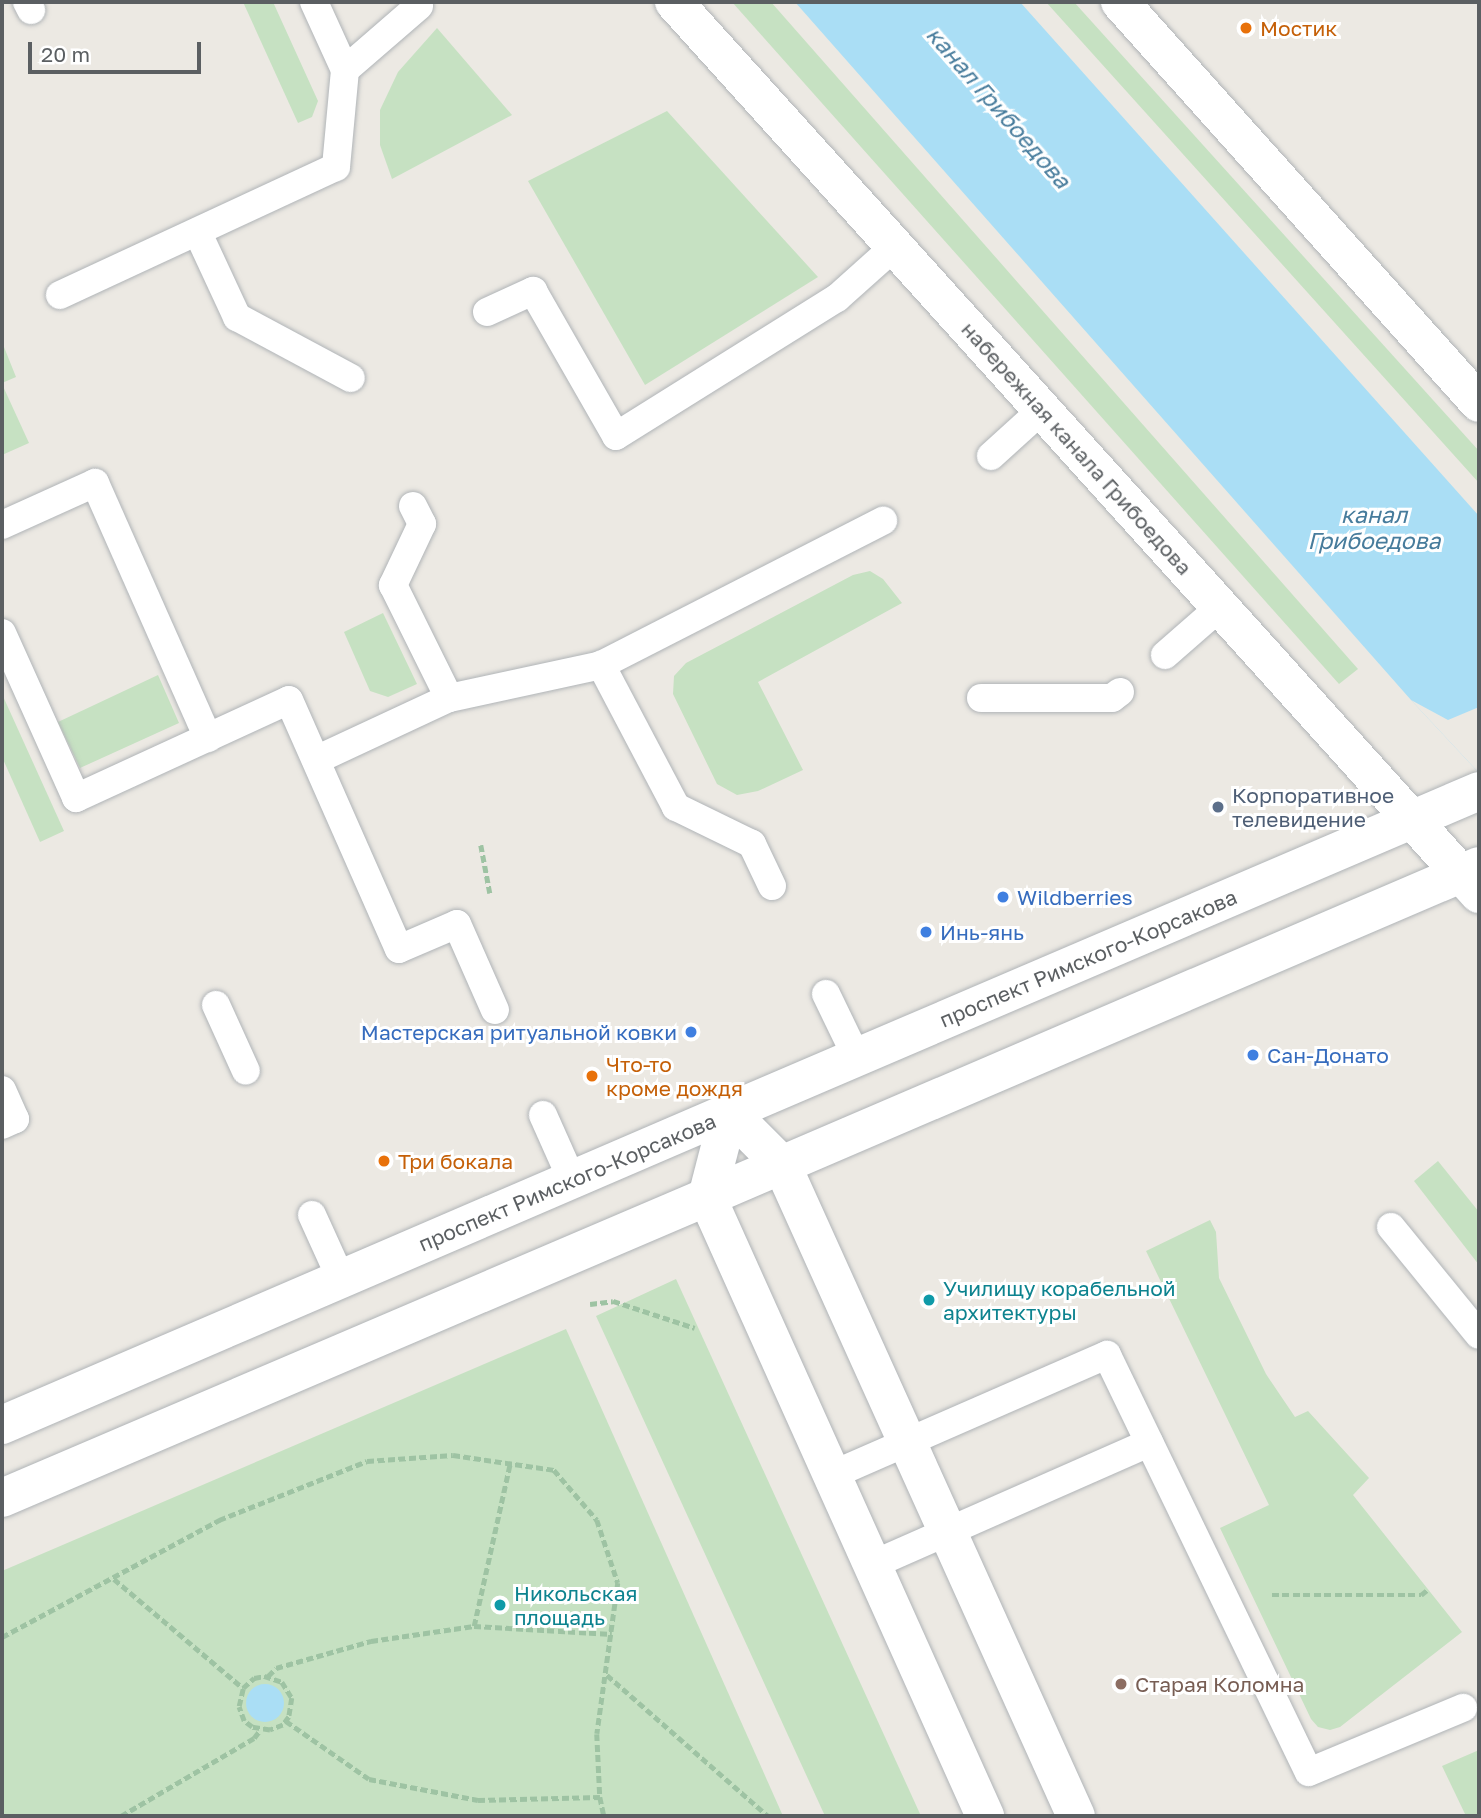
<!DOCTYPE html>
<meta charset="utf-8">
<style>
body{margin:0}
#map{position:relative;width:1481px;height:1818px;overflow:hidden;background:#ece9e3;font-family:"Golos Text",sans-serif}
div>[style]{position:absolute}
.green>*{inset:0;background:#c6e1c2}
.water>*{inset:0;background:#aadef5}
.round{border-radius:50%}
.pier>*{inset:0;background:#ece9e3}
.path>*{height:4.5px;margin-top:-2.25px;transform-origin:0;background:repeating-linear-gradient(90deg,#9ec3a3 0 7px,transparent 0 10.5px)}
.roads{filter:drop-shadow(0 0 2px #b0b4b7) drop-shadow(0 0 2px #b0b4b7)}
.service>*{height:28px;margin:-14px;padding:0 14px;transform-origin:14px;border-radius:14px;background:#fff}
.minor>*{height:38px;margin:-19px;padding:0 19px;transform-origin:19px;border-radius:19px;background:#fff}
.tertiary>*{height:38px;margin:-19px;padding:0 19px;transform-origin:19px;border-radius:19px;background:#fff}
.secondary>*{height:38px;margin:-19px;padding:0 19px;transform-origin:19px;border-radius:19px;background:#fff}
.dots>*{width:19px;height:19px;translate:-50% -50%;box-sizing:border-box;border:4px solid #fff;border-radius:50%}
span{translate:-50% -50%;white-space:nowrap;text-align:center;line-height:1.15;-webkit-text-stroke:6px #fff;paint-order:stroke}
.food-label{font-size:21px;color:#c56008}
.left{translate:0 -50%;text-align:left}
.street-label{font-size:21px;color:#5b5f62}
.service-label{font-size:21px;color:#4e5e75}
.shop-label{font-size:21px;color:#366cbe}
.right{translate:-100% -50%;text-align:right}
.culture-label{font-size:21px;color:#0d838f}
.education-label{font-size:21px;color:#785e54}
.water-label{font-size:23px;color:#477c9c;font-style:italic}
.frame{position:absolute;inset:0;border:4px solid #5b5f62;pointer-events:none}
.scale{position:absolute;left:28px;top:42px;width:173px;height:32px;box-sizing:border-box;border:4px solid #5b5f62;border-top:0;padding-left:9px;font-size:21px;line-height:24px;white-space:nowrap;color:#5b5f62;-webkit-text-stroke:5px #fff;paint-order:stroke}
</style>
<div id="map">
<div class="green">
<i style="clip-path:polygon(243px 2px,273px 2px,318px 101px,312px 117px,298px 123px)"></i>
<i style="clip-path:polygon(732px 2px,771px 2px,1358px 669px,1339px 684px)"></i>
<i style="clip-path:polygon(1046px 2px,1074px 2px,1479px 451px,1479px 483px)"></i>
<i style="clip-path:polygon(437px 28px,512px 115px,392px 179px,380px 145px,380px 110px,398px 72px)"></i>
<i style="clip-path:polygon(667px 111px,818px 277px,645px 385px,528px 181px)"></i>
<i style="clip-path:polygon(2px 342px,16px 377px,2px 383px)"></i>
<i style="clip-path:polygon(2px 384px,29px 443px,2px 455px)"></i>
<i style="clip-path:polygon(870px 571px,883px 579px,902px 603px,758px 682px,803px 770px,758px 791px,737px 795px,717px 784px,673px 694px,674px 676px,686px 663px,853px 575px)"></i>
<i style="clip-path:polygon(383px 613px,417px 684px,388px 697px,370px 691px,344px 632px)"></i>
<i style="clip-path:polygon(158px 675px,179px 723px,80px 768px,58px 722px)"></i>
<i style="clip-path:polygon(2px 694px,64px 831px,40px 842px,2px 757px)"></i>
<i style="clip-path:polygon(1438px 1161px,1479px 1212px,1479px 1265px,1414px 1181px)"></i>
<i style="clip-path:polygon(1210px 1220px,1216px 1232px,1219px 1278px,1266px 1374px,1295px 1417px,1308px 1411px,1369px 1478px,1353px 1495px,1462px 1632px,1340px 1727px,1330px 1730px,1318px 1727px,1311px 1719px,1220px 1528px,1269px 1505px,1146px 1251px)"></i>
<i style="clip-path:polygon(676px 1279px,921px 1816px,825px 1816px,596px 1316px)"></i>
<i style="clip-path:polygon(566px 1329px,783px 1816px,2px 1816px,2px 1571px)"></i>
<i style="clip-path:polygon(1479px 1750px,1479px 1816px,1466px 1816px,1442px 1766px)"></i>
</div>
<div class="water">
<i style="clip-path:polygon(795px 2px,1020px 2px,1479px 516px,1479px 773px,1411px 700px)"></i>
<i class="round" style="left:246px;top:1684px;width:38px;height:38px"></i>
</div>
<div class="pier">
<i style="clip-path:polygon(1411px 700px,1448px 720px,1479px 707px,1479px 773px)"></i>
</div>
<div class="path">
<i style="left:481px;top:845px;width:49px;rotate:79.4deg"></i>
<i style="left:590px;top:1304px;width:23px;rotate:-7deg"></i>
<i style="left:613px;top:1301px;width:86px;rotate:18.2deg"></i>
<i style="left:114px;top:1579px;width:169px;rotate:40.2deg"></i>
<i style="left:1272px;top:1595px;width:149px"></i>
<i style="left:1421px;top:1595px;width:8px;rotate:-40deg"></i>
<i style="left:474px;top:1626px;width:167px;rotate:-77.5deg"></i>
<i style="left:2px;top:1637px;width:247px;rotate:-28.3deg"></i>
<i style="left:219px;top:1520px;width:159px;rotate:-21.7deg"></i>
<i style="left:367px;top:1461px;width:86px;rotate:-4deg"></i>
<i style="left:453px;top:1455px;width:102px;rotate:8.4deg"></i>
<i style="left:554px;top:1470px;width:66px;rotate:49.3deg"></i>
<i style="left:597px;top:1520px;width:66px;rotate:71.6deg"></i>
<i style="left:618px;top:1583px;width:152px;rotate:97.9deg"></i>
<i style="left:597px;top:1734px;width:63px;rotate:87.3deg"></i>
<i style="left:600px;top:1797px;width:19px;rotate:78deg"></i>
<i style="left:607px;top:1675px;width:214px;rotate:41.2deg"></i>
<i style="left:268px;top:1676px;width:11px;rotate:-45deg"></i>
<i style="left:276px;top:1668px;width:99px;rotate:-15.9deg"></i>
<i style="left:371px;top:1641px;width:104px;rotate:-8.3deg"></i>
<i style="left:474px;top:1626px;width:138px;rotate:3.3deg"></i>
<i style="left:239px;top:1706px;width:18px;rotate:-77deg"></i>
<i style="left:243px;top:1688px;width:15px;rotate:-42deg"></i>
<i style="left:254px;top:1678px;width:10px;rotate:-11deg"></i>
<i style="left:264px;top:1676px;width:19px;rotate:18deg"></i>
<i style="left:282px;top:1682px;width:19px;rotate:58deg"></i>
<i style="left:292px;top:1698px;width:19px;rotate:99deg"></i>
<i style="left:289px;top:1717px;width:10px;rotate:127deg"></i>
<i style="left:283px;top:1725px;width:14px;rotate:159deg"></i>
<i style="left:270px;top:1730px;width:18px;rotate:-171deg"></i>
<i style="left:252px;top:1727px;width:10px;rotate:-143deg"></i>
<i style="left:244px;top:1721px;width:15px;rotate:-110deg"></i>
<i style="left:286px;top:1721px;width:101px;rotate:34.9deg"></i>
<i style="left:369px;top:1779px;width:111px;rotate:10.9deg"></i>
<i style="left:478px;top:1800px;width:122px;rotate:-1.4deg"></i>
<i style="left:121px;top:1816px;width:154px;rotate:-30.4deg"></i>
<i style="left:254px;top:1738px;width:10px;rotate:-53deg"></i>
</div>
<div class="roads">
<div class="service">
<i style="left:27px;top:2px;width:9px;rotate:63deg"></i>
<i style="left:314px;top:2px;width:75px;rotate:65.5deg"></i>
<i style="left:345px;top:70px;width:98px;rotate:-40.9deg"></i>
<i style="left:198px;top:233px;width:93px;rotate:65.1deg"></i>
<i style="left:237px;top:317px;width:129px;rotate:28.2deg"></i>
<i style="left:60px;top:295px;width:304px;rotate:-24.9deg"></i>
<i style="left:336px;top:167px;width:97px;rotate:-84.7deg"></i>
<i style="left:487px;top:312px;width:51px;rotate:-24.5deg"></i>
<i style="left:533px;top:291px;width:167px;rotate:60.2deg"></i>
<i style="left:616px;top:436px;width:261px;rotate:-32deg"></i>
<i style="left:837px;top:298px;width:76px;rotate:-41.8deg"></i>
<i style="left:991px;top:456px;width:72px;rotate:-42.2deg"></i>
<i style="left:413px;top:506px;width:20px;rotate:63deg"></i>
<i style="left:422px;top:524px;width:68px;rotate:115.4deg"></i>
<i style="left:393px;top:585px;width:126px;rotate:63.6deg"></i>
<i style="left:2px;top:525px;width:102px;rotate:-24.3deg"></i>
<i style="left:95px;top:483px;width:279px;rotate:66.1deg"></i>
<i style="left:2px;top:633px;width:181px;rotate:65.8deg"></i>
<i style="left:76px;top:798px;width:234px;rotate:-24.7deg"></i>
<i style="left:289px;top:700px;width:272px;rotate:66.2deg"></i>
<i style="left:399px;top:949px;width:63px;rotate:-23.3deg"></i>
<i style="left:457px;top:924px;width:94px;rotate:66.2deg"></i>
<i style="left:1165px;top:655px;width:73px;rotate:-41.1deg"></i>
<i style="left:981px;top:698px;width:131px"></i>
<i style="left:1112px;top:698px;width:10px;rotate:-37deg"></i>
<i style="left:316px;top:760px;width:147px;rotate:-25deg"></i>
<i style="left:449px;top:698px;width:156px;rotate:-12.2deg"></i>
<i style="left:772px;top:886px;width:47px;rotate:-115.5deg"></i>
<i style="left:752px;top:844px;width:85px;rotate:-154deg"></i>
<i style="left:676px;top:807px;width:161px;rotate:-117.8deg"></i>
<i style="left:601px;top:665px;width:317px;rotate:-27.1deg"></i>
<i style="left:826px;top:994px;width:71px;rotate:64.2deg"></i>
<i style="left:216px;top:1005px;width:72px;rotate:65.6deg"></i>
<i style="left:2px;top:1090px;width:32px;rotate:66deg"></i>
<i style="left:15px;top:1119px;width:14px;rotate:155deg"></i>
<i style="left:543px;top:1115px;width:71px;rotate:66deg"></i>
<i style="left:312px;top:1215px;width:70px;rotate:65.6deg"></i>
<i style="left:1391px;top:1227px;width:139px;rotate:50.8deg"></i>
<i style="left:832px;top:1475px;width:300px;rotate:-23.6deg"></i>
<i style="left:1107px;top:1355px;width:463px;rotate:64.2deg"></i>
<i style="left:1309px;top:1772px;width:167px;rotate:-22.6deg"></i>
<i style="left:872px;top:1565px;width:303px;rotate:-23.8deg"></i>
</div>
<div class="minor">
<i style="left:1120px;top:2px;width:538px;rotate:48.16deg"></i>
<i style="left:1461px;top:874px;width:27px;rotate:48deg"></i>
</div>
<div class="tertiary">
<i style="left:674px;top:2px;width:1175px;rotate:47.93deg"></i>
<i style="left:707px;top:1197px;width:88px;rotate:-75.5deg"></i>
<i style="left:729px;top:1112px;width:816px;rotate:-23.17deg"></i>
<i style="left:707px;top:1197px;width:840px;rotate:-23.21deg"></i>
</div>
<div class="secondary">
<i style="left:2px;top:1425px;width:792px;rotate:-23.29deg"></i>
<i style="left:729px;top:1112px;width:75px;rotate:45deg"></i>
<i style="left:782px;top:1165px;width:714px;rotate:65.7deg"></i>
<i style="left:2px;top:1498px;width:767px;rotate:-23.12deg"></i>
<i style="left:707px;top:1197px;width:679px;rotate:65.81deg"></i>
</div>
</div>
<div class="dots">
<i style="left:1246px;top:28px;background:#e8710a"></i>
<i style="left:1218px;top:807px;background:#5c6f8a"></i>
<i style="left:1003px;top:897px;background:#3f7fe0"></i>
<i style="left:926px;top:932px;background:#3f7fe0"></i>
<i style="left:691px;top:1032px;background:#3f7fe0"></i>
<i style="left:1253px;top:1055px;background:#3f7fe0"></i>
<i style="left:592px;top:1076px;background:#e8710a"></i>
<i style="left:384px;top:1161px;background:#e8710a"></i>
<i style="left:929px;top:1300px;background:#0f9aa8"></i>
<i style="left:500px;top:1605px;background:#0f9aa8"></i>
<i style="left:1121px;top:1684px;background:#8d6e63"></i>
</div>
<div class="food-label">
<span class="left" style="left:1260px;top:28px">Мостик</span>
<span class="left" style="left:606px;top:1076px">Что-то<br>кроме дождя</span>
<span class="left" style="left:398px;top:1161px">Три бокала</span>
</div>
<div class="street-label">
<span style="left:1077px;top:448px;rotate:48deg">набережная канала Грибоедова</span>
<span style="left:1088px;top:958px;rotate:-23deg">проспект Римского-Корсакова</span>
<span style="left:567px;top:1182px;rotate:-23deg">проспект Римского-Корсакова</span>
</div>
<div class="service-label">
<span class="left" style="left:1232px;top:807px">Корпоративное<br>телевидение</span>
</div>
<div class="shop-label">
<span class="left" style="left:1017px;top:897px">Wildberries</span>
<span class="left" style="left:940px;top:932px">Инь-янь</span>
<span class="right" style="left:677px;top:1032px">Мастерская ритуальной ковки</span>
<span class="left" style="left:1267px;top:1055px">Сан-Донато</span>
</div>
<div class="culture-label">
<span class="left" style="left:943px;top:1300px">Училищу корабельной<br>архитектуры</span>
<span class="left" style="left:514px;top:1605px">Никольская<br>площадь</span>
</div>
<div class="education-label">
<span class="left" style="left:1135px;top:1684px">Старая Коломна</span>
</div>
<div class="water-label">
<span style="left:999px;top:107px;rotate:49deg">канал Грибоедова</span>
<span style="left:1374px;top:527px">канал<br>Грибоедова</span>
</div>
<div class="frame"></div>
<div class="scale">20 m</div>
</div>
